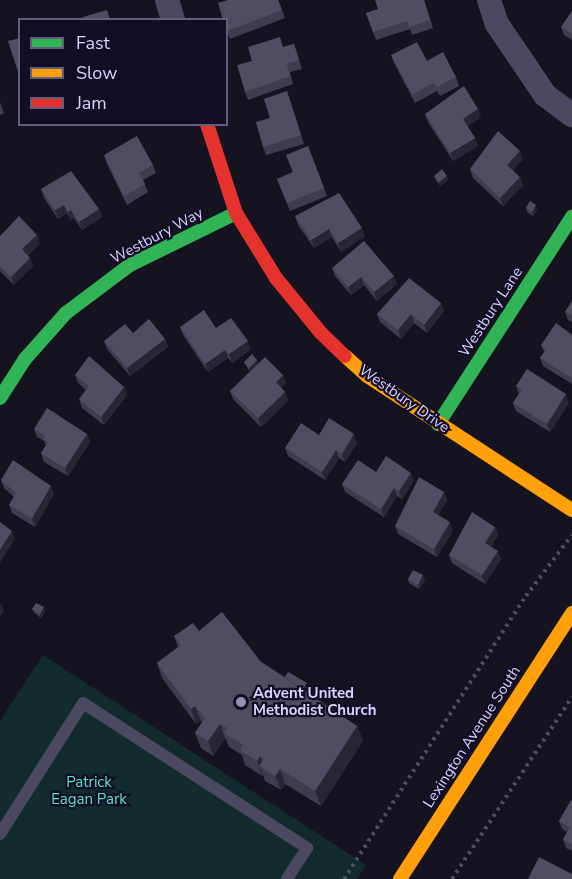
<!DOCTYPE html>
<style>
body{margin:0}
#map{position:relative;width:572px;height:879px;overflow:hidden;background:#161320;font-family:"Nunito Sans",sans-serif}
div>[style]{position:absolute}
.green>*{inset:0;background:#122b2d}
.path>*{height:4px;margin-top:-2px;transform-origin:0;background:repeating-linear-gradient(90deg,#455161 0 3px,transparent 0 7.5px)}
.lane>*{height:12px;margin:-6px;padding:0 6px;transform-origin:6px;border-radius:6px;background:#4a4961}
.street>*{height:24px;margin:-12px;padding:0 12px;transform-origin:12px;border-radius:12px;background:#4a4961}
.fast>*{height:14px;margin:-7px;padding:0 7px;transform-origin:7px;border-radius:7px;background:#30b455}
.slow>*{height:14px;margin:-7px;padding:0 7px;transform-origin:7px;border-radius:7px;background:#ff9f0a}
.jam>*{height:14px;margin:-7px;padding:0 7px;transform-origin:7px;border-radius:7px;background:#e5322d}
.wall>*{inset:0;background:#403c4f}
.shaded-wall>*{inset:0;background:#282534}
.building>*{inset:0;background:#504d62}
.dots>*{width:16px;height:16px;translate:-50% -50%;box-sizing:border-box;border:3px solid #130e25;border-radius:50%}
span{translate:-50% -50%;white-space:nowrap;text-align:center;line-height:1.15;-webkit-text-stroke:4.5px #130e25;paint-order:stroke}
.street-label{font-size:15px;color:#d9d3ff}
.poi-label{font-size:15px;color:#d9d3ff;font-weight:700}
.left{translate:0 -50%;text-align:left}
.park-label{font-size:15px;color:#5de1c4}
.legend{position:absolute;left:18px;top:18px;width:210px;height:108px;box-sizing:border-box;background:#130e25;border:2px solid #625d7c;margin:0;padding:8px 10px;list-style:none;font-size:18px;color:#d9d3ff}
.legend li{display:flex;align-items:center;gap:12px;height:30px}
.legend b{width:30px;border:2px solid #625d7c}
</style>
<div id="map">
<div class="green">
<i style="clip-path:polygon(43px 655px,366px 865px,357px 879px,0 879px,0 721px)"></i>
</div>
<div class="path">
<i style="left:344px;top:879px;width:336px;rotate:-57.3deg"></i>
<i style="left:526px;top:596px;width:76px;rotate:-53deg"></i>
<i style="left:452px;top:879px;width:218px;rotate:-56.6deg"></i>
</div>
<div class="lane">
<i style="left:0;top:834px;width:155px;rotate:-57.6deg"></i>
<i style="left:83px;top:703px;width:267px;rotate:32.9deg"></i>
<i style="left:307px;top:848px;width:37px;rotate:123deg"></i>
</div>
<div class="street">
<i style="left:167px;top:0;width:21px;rotate:73deg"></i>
<i style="left:489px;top:0;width:25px;rotate:72deg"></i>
<i style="left:497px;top:24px;width:86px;rotate:55.9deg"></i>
<i style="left:545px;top:95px;width:34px;rotate:37deg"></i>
</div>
<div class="fast">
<i style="left:0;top:398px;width:46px;rotate:-57.3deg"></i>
<i style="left:25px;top:359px;width:62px;rotate:-48.3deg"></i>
<i style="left:66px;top:313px;width:80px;rotate:-36.9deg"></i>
<i style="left:130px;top:265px;width:118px;rotate:-26.1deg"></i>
<i style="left:438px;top:424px;width:247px;rotate:-57.1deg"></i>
</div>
<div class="slow">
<i style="left:345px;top:356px;width:30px;rotate:42deg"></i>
<i style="left:367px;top:376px;width:245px;rotate:33.2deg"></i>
<i style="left:400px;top:879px;width:317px;rotate:-57.1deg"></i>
</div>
<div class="jam">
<i style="left:207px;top:124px;width:94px;rotate:72deg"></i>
<i style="left:236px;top:213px;width:76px;rotate:58.4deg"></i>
<i style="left:276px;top:278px;width:71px;rotate:50.7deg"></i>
<i style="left:321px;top:333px;width:33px;rotate:44deg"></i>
</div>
<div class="wall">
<i style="clip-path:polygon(278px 0,285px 18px,230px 39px,226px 30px)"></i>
<i style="clip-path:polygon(424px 0,433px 28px,412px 35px,410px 29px,376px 40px,366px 13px)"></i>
<i style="clip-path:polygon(572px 11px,572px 40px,564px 35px,561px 27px)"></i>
<i style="clip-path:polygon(294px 44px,302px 69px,290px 72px,293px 84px,248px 100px,245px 92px,252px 61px,284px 47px)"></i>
<i style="clip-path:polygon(391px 55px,427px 61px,456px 77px,459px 86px,440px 96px,437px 91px,415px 103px,394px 63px)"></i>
<i style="clip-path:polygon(290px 100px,304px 144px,266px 155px,263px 147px,270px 118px)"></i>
<i style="clip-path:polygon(0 102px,4px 113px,0 115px)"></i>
<i style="clip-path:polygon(425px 114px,481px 117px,467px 126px,475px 138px,478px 146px,453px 161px,428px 122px)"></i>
<i style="clip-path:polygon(308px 146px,327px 196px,290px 211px,277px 179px,292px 173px)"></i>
<i style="clip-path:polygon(104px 155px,153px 165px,156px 173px,143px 180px,148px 192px,127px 205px,107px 164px)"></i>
<i style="clip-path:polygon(523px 159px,513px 170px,523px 185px,503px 206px,473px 178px,470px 169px)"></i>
<i style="clip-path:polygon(41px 189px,99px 209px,102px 217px,82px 230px,74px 218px,71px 220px,67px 213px,58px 219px,44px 198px)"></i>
<i style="clip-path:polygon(526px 208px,537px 209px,533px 216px,527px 212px)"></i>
<i style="clip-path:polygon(295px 216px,365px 236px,341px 252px,332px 237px,314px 248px,298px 225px)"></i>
<i style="clip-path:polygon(0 236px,40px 243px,28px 255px,33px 266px,14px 285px,0 271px)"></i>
<i style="clip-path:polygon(332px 268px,397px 284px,377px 301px,364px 285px,351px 295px,335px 276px)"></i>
<i style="clip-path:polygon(572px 301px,572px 322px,568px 320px,565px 312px)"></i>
<i style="clip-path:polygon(441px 303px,444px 311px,427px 333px,414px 323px,401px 339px,380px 322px,377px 314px)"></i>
<i style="clip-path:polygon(180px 327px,216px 328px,251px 349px,232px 363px,228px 358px,208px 372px,183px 335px)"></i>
<i style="clip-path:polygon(133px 333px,165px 339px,168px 347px,130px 376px,107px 349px,104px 341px)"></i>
<i style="clip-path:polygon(572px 335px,572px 384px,543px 366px,540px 358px,544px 352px,541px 345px)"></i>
<i style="clip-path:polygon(257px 360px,258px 363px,283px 375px,286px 383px,281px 387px,285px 392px,288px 400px,261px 427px,233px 399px,230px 391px,250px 372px,246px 366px,244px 362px)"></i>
<i style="clip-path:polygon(75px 375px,124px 387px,127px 395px,104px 425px,82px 408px,79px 399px,86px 390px,78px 383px)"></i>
<i style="clip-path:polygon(516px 386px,569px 403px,550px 432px,516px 411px,513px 403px,519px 394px)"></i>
<i style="clip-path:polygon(34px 429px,87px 434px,90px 442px,68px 476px,44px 462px,41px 453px,46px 446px,44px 441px,37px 437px)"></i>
<i style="clip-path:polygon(319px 435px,357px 443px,345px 462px,339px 458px,325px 480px,288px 456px,285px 448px)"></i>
<i style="clip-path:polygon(376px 472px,414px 481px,402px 499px,397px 496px,384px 517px,345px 492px,342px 484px)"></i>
<i style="clip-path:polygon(1px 480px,54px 494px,35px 527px,12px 513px,9px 505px,14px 497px,4px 488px)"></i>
<i style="clip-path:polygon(444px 492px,447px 500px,438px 515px,453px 530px,437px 557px,398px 534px,395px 526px)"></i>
<i style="clip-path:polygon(495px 527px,498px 535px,491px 547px,501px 559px,485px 584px,452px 563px,449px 555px)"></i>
<i style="clip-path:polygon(408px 579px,425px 580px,419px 589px,409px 583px)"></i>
<i style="clip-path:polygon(32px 609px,45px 611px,41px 618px,34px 613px)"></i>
<i style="clip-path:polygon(199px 631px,261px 662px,285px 677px,308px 687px,306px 691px,357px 726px,363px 741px,321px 806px,285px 784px,281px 790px,265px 781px,263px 775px,262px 776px,245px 765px,242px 755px,229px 747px,226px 739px,225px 738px,213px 756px,201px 748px,195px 733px,202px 722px,201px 721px,196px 724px,162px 678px,157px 663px,178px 647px,174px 636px)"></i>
<i style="clip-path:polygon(572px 801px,572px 851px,566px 848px,563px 839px,567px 832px,562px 829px,559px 821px)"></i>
</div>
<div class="shaded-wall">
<i style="clip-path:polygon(478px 109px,481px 117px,466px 127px,463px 119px)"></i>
<i style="clip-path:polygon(475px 138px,478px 146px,453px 161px,450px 153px)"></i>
<i style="clip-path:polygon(520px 151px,523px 159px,510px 173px,507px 165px)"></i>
<i style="clip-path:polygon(447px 176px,448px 180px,440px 187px,438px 183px)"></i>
<i style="clip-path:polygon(520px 177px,523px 185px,503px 206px,500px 198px)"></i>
<i style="clip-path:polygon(64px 205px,67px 213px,58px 219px,55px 210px)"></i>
<i style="clip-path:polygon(536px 205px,537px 209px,533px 216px,532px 212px)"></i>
<i style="clip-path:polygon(99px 209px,102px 217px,82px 230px,79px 222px)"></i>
<i style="clip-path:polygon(71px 210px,74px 218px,71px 220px,68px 212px)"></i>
<i style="clip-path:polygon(362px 228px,365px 236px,341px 252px,338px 243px)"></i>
<i style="clip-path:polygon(329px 229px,332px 237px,314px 248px,311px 240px)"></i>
<i style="clip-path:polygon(37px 235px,40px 243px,25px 257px,22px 249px)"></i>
<i style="clip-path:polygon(30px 258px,33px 266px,14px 285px,11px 277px)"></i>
<i style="clip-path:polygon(394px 276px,397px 284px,377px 301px,374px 292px)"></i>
<i style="clip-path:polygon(361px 277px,364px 285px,351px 295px,348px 287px)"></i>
<i style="clip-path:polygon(441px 303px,444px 311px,427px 333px,424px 325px)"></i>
<i style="clip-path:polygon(411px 314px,414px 323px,401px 339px,398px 330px)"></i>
<i style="clip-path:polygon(165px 339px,168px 347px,130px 376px,127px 368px)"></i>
<i style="clip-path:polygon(248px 341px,251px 349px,232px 363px,229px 354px)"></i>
<i style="clip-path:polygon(225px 350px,228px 358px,208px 372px,205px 364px)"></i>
<i style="clip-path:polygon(257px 360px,259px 364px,250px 372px,249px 368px)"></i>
<i style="clip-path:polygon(283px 375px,286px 383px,279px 390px,276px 382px)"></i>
<i style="clip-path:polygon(124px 387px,127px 395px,104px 425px,101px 417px)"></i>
<i style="clip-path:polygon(285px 392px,288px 400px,261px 427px,258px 418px)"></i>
<i style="clip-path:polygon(566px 394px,569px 403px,550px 432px,547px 424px)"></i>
<i style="clip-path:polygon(87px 434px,90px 442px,68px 476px,65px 468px)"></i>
<i style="clip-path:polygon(354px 434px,357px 443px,345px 462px,342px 454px)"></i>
<i style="clip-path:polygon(336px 450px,339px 458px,325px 480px,322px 472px)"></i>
<i style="clip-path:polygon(411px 473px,414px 481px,402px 499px,399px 491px)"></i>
<i style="clip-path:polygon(51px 486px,54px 494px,35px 527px,32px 518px)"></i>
<i style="clip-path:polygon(394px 488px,397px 496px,384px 517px,381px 509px)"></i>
<i style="clip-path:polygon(444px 492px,447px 500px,436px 520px,433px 512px)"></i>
<i style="clip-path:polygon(450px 522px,453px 530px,437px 557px,434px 549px)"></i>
<i style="clip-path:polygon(495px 527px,498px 535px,488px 551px,485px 543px)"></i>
<i style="clip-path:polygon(12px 531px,15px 539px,0 563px,0 550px)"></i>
<i style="clip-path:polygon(498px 551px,501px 559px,485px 584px,482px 575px)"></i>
<i style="clip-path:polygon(423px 575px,425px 580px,419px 589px,418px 585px)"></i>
<i style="clip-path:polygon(1px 603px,4px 611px,0 617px,0 605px)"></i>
<i style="clip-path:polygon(44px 607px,45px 611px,41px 618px,40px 614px)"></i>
<i style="clip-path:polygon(307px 683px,308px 687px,303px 696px,301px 692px)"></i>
<i style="clip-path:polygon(195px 706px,201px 721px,196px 724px,191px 709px)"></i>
<i style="clip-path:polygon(220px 724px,225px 738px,213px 756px,208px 741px)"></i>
<i style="clip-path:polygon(357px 726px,363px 741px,321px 806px,315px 791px)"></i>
<i style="clip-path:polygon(260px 756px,265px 769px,259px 766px,263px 775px,262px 776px,257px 761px)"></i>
<i style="clip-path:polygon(280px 769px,285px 784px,281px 790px,275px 776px)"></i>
</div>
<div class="building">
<i style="clip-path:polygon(228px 0,278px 0,282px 10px,227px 31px,226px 20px,223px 20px,218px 3px)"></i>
<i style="clip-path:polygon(375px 0,424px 0,430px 20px,409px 27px,407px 21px,373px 32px,366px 13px,378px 9px)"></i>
<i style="clip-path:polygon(107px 10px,110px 20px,83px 20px,83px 17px)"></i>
<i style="clip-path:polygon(572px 11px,572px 34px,561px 27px)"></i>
<i style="clip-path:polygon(280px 37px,283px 47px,294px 44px,299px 60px,287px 64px,290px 76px,245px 92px,237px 65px,252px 61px,248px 47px)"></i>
<i style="clip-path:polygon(20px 38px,20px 78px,8px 41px)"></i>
<i style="clip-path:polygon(417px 42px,427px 61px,443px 52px,456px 77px,437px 87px,434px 83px,412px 94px,391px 55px)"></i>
<i style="clip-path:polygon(464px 86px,478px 109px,463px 119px,475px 138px,450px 153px,425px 114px)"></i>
<i style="clip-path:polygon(287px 91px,301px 135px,263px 147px,256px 122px,270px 118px,264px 99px)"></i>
<i style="clip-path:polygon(498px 131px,520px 151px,507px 165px,520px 177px,500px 198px,470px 169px)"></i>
<i style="clip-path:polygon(137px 136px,153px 165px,139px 173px,145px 184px,124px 196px,104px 155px)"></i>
<i style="clip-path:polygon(308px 146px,324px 188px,287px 203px,277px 179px,293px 172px,286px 155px)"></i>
<i style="clip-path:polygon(442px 169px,447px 176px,438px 183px,434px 176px)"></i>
<i style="clip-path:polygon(71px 171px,99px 209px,79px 222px,71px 210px,68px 212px,64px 205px,55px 210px,41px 189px)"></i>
<i style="clip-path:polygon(339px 193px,362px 228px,338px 243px,329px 229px,311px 240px,295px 216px)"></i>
<i style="clip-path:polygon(530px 201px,536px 205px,532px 212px,526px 208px)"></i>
<i style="clip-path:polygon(19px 216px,37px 235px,22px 249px,30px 258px,11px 277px,0 266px,0 236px)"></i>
<i style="clip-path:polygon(364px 241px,394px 276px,374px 292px,361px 277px,348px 287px,332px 268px)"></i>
<i style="clip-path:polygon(409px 278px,441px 303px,424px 325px,411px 314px,398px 330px,377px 314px)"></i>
<i style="clip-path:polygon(572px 301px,572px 315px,565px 312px)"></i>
<i style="clip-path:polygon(204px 310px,216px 328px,231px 318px,248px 341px,229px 354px,225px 350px,205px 364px,180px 327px)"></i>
<i style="clip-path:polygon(149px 319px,165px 339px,127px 368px,104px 341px,125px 324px,133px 333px)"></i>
<i style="clip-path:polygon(556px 323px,572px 335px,572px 378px,540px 358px,546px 349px,541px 345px)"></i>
<i style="clip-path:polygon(252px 354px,257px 360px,249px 368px,244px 362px)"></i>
<i style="clip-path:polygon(89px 356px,124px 387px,101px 417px,79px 399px,89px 386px,75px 375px)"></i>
<i style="clip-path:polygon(265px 357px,283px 375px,276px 382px,285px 392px,258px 418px,230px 391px)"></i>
<i style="clip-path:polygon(527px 369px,566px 394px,547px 424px,513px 403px,522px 389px,516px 386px)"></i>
<i style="clip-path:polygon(47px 408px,87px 434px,65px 468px,41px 453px,48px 442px,43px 439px,45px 436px,34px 429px)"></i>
<i style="clip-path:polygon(329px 418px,354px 434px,342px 454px,336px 450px,322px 472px,285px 448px,301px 423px,319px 435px)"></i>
<i style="clip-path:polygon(386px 456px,411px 473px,399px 491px,394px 488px,381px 509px,342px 484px,358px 460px,376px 472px)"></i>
<i style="clip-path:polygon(13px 460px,51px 486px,32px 518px,9px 505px,16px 493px,1px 480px)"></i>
<i style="clip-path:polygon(419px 477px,444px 492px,433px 512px,450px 522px,434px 549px,395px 526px)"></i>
<i style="clip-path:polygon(472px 512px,495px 527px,485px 543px,498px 551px,482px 575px,449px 555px)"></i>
<i style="clip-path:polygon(0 522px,12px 531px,0 550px)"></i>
<i style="clip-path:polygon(413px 570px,423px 575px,418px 585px,408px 579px)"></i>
<i style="clip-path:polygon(36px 603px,44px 607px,40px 614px,32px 609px)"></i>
<i style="clip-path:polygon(222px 612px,261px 662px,357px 726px,315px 791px,280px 769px,275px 776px,259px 766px,264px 759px,260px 756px,257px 761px,240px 750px,243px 745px,224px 733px,227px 728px,220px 724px,208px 741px,195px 733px,205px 718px,195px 706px,191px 709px,157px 663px,181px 645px,174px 636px,193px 623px,199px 631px)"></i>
<i style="clip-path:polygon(288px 672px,307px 683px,303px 689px,285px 677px)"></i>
<i style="clip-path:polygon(571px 800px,572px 801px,572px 845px,563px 839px,570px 828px,559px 821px)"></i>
<i style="clip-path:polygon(539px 857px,572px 874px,572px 879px,528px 879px)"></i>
</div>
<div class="dots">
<i style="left:241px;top:702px;background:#9590b1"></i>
</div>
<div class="street-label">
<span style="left:157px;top:236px;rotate:-28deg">Westbury Way</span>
<span style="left:491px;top:312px;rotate:-57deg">Westbury Lane</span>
<span style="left:404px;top:399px;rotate:35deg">Westbury Drive</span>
<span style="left:472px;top:737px;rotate:-57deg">Lexington Avenue South</span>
</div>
<div class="poi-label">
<span class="left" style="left:253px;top:702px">Advent United<br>Methodist Church</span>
</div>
<div class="park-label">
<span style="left:89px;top:791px">Patrick<br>Eagan Park</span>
</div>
<ul class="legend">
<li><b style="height:8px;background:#30b455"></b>Fast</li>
<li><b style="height:8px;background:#ff9f0a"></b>Slow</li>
<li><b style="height:8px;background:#e5322d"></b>Jam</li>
</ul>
</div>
